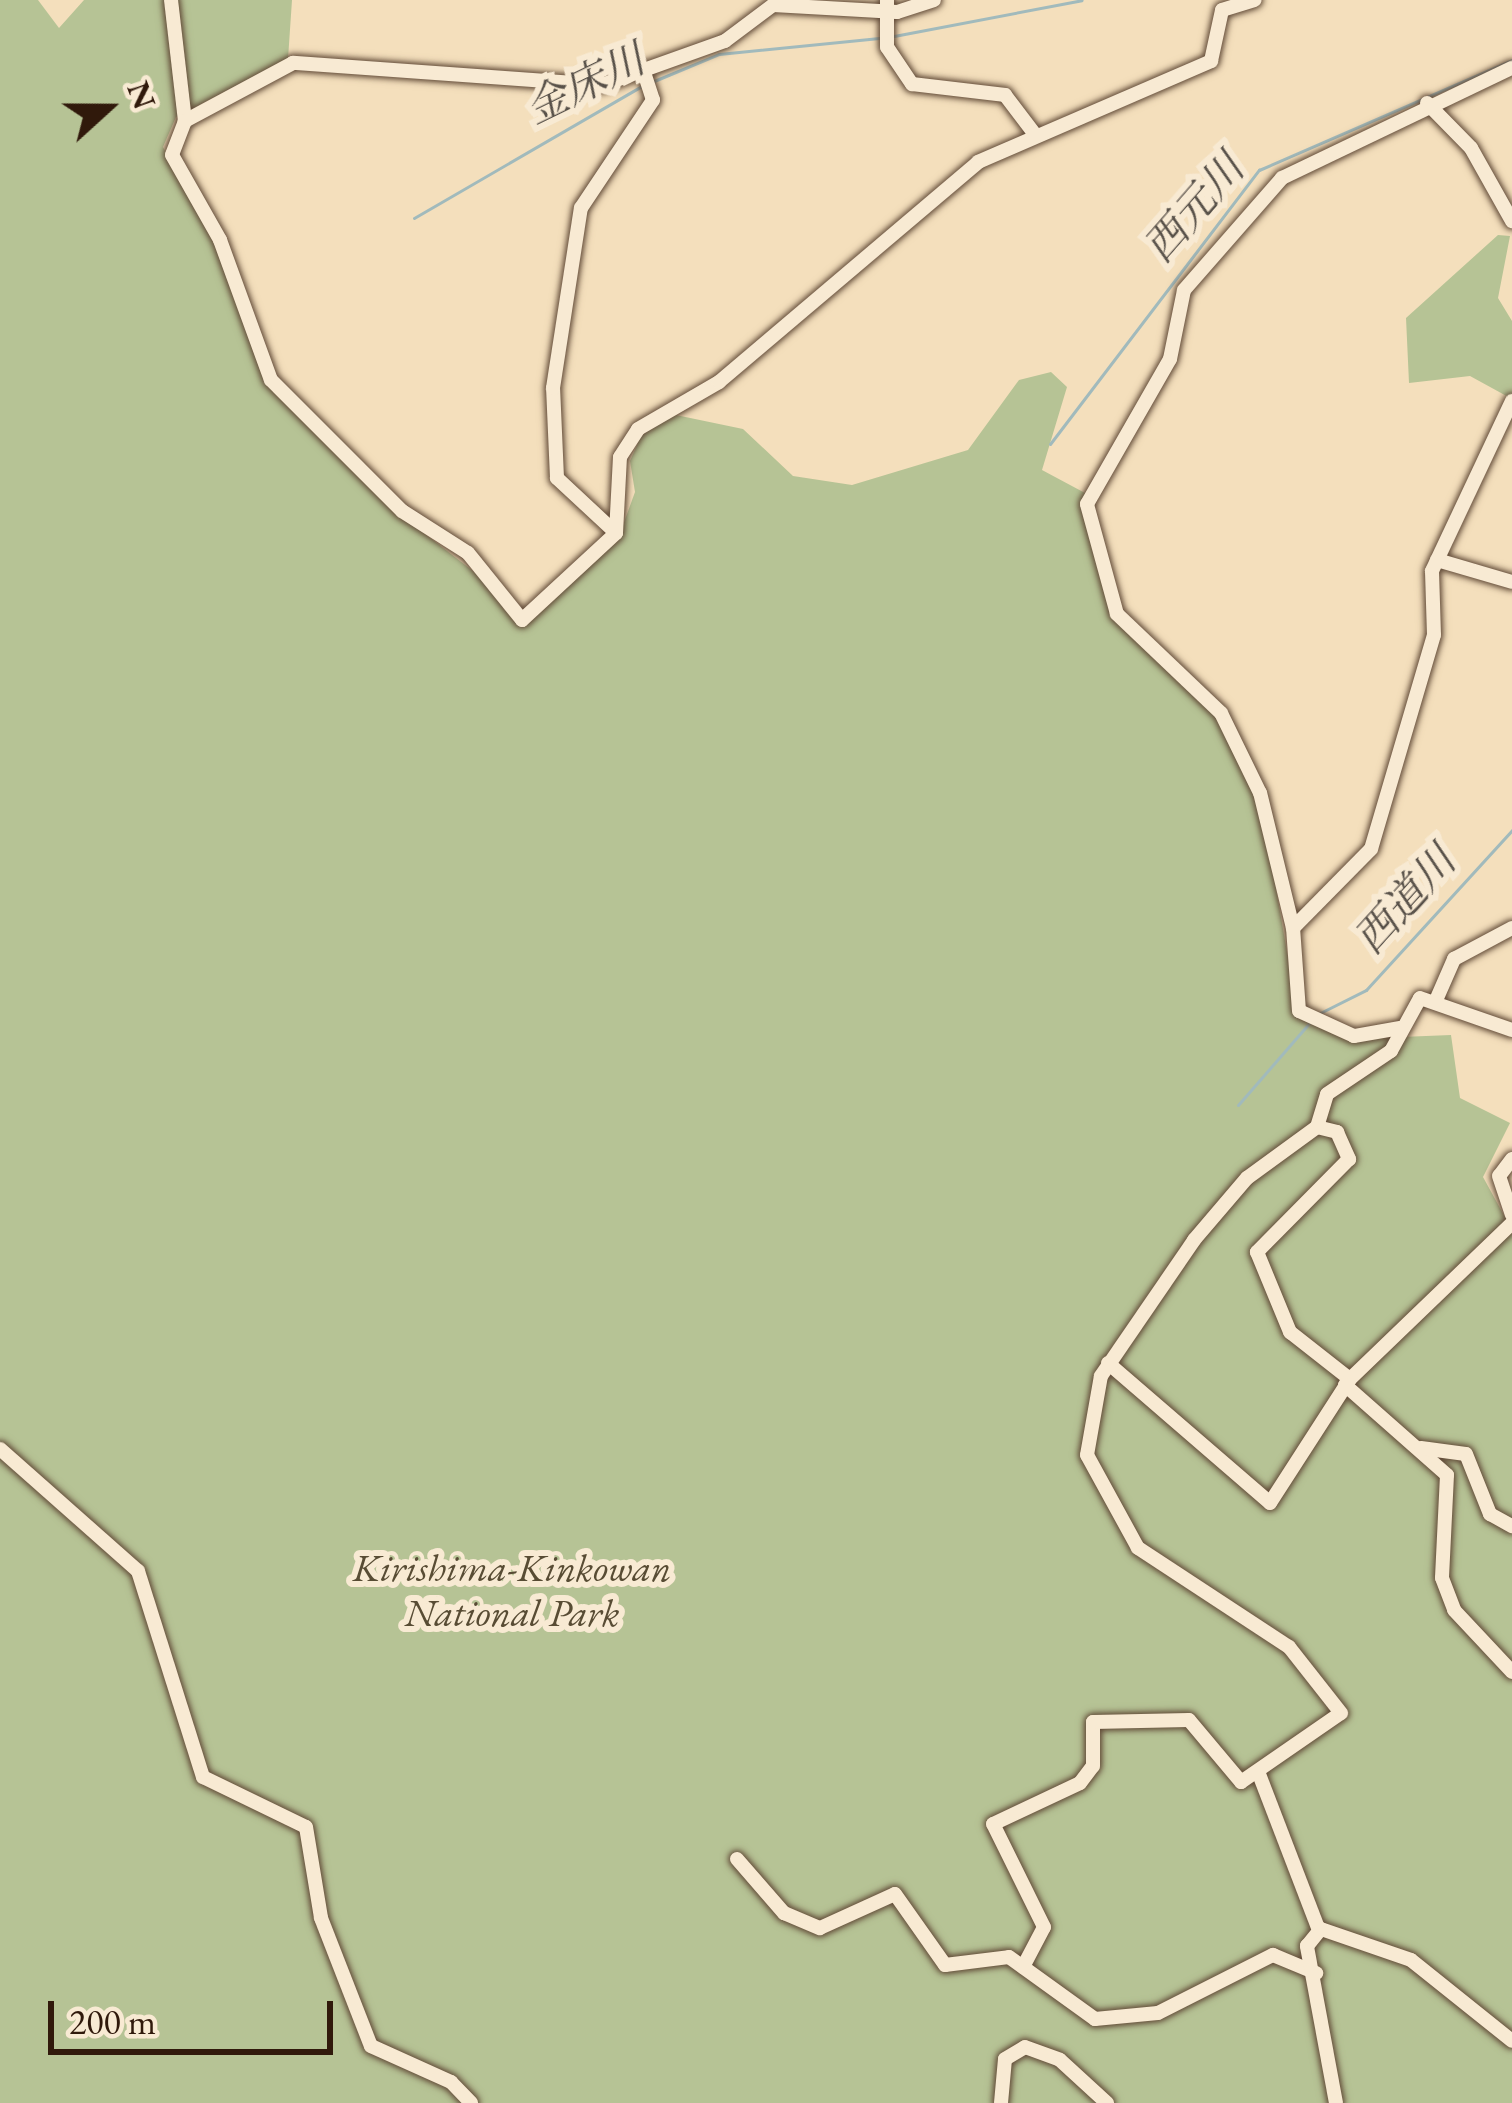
<!DOCTYPE html>
<meta charset="utf-8">
<style>
body{margin:0}
#map{position:relative;width:1512px;height:2103px;overflow:hidden;background:#f4dfbc;font-family:"EB Garamond","Noto Serif JP",serif}
div>[style]{position:absolute}
.green>*{inset:0;background:#b6c395}
.stream>*{height:3px;margin:-1.5px;padding:0 1.5px;transform-origin:1.5px;border-radius:1.5px;background:#a1babc}
.roads{filter:drop-shadow(0 0 3px #614a37) drop-shadow(0 0 3px #614a37)}
.minor>*{height:14px;margin:-7px;padding:0 7px;transform-origin:7px;border-radius:7px;background:#f8ead3}
span{translate:-50% -50%;white-space:nowrap;text-align:center;line-height:1.15;-webkit-text-stroke:12px #f8ead3;paint-order:stroke}
.park-label{font-size:39px;color:#584c34;font-style:italic}
.water-label{font-size:42px;color:#585149;font-style:italic}
.north{position:absolute;left:48px;top:48px;width:120px;height:120px;-webkit-text-stroke:9px #f8ead3;paint-order:stroke;rotate:69deg;font-size:33px;font-weight:700;line-height:48px;text-align:center;color:#30190b}
.north::after{content:'';display:block;margin:auto;width:42px;height:54px;background:#30190b;clip-path:polygon(50% 0,100% 100%,50% 72%,0 100%)}
.scale{position:absolute;left:48px;top:2001px;width:285px;height:54px;box-sizing:border-box;border:6px solid #30190b;border-top:0;padding-left:15px;font-size:36px;line-height:42px;white-space:nowrap;color:#30190b;-webkit-text-stroke:9px #f8ead3;paint-order:stroke}
</style>
<div id="map">
<div class="green">
<i style="clip-path:polygon(0 0,38px 0,59px 28px,84px 0,292px 0,288px 59px,176px 117px,163px 147px,220px 254px,261px 373px,398px 513px,527px 613px,618px 539px,635px 492px,630px 461px,641px 436px,671px 414px,743px 429px,793px 476px,852px 485px,968px 450px,1019px 380px,1051px 372px,1067px 387px,1042px 470px,1085px 493px,1111px 612px,1227px 727px,1264px 819px,1297px 1010px,1351px 1039px,1451px 1035px,1460px 1098px,1510px 1123px,1483px 1177px,1512px 1230px,1512px 2103px,0 2103px)"></i>
<i style="clip-path:polygon(1498px 235px,1510px 236px,1498px 298px,1512px 321px,1512px 399px,1470px 376px,1409px 383px,1406px 318px)"></i>
</div>
<div class="stream">
<i style="left:894px;top:36px;width:191px;rotate:-10.8deg"></i>
<i style="left:654px;top:81px;width:70px;rotate:-22.6deg"></i>
<i style="left:719px;top:54px;width:161px;rotate:-5.7deg"></i>
<i style="left:414px;top:218px;width:261px;rotate:-30.1deg"></i>
<i style="left:1050px;top:444px;width:345px;rotate:-52.7deg"></i>
<i style="left:1259px;top:170px;width:276px;rotate:-23.5deg"></i>
<i style="left:1318px;top:1014px;width:54px;rotate:-26.6deg"></i>
<i style="left:1366px;top:990px;width:217px;rotate:-47.6deg"></i>
<i style="left:1238px;top:1105px;width:111px;rotate:-49deg"></i>
</div>
<div class="roads">
<div class="minor">
<i style="left:171px;top:0;width:122px;rotate:83.4deg"></i>
<i style="left:887px;top:0;width:47px;rotate:90deg"></i>
<i style="left:887px;top:47px;width:45px;rotate:56deg"></i>
<i style="left:912px;top:84px;width:94px;rotate:6.7deg"></i>
<i style="left:1005px;top:95px;width:48px;rotate:52.7deg"></i>
<i style="left:934px;top:0;width:39px;rotate:162deg"></i>
<i style="left:897px;top:12px;width:124px;rotate:-176.8deg"></i>
<i style="left:773px;top:5px;width:60px;rotate:143.1deg"></i>
<i style="left:725px;top:41px;width:131px;rotate:160.3deg"></i>
<i style="left:602px;top:85px;width:310px;rotate:-175.9deg"></i>
<i style="left:293px;top:63px;width:123px;rotate:151.8deg"></i>
<i style="left:185px;top:121px;width:36px;rotate:111deg"></i>
<i style="left:172px;top:155px;width:98px;rotate:60.5deg"></i>
<i style="left:220px;top:240px;width:149px;rotate:70deg"></i>
<i style="left:271px;top:380px;width:185px;rotate:45deg"></i>
<i style="left:402px;top:511px;width:78px;rotate:32.5deg"></i>
<i style="left:468px;top:553px;width:86px;rotate:51.1deg"></i>
<i style="left:522px;top:620px;width:128px;rotate:-42.8deg"></i>
<i style="left:616px;top:533px;width:76px;rotate:-87deg"></i>
<i style="left:620px;top:457px;width:33px;rotate:-57deg"></i>
<i style="left:638px;top:429px;width:94px;rotate:-30.1deg"></i>
<i style="left:719px;top:382px;width:340px;rotate:-40.3deg"></i>
<i style="left:978px;top:162px;width:254px;rotate:-23.4deg"></i>
<i style="left:1211px;top:61px;width:52px;rotate:-77.8deg"></i>
<i style="left:1222px;top:10px;width:34px;rotate:-17deg"></i>
<i style="left:1427px;top:103px;width:63px;rotate:45.6deg"></i>
<i style="left:1471px;top:148px;width:84px;rotate:60.7deg"></i>
<i style="left:616px;top:533px;width:81px;rotate:-137deg"></i>
<i style="left:557px;top:478px;width:90px;rotate:-92.5deg"></i>
<i style="left:553px;top:388px;width:182px;rotate:-81.2deg"></i>
<i style="left:581px;top:208px;width:130px;rotate:-56.3deg"></i>
<i style="left:653px;top:100px;width:33px;rotate:-108deg"></i>
<i style="left:1437px;top:560px;width:78px;rotate:16.3deg"></i>
<i style="left:1293px;top:928px;width:111px;rotate:-45.4deg"></i>
<i style="left:1371px;top:849px;width:223px;rotate:-73.6deg"></i>
<i style="left:1434px;top:635px;width:64px;rotate:-91.8deg"></i>
<i style="left:1432px;top:571px;width:188px;rotate:-64.8deg"></i>
<i style="left:1437px;top:998px;width:43px;rotate:-66.4deg"></i>
<i style="left:1454px;top:959px;width:66px;rotate:-28.1deg"></i>
<i style="left:1400px;top:1028px;width:47px;rotate:170.1deg"></i>
<i style="left:1354px;top:1036px;width:60px;rotate:-155.6deg"></i>
<i style="left:1299px;top:1011px;width:83px;rotate:-94.1deg"></i>
<i style="left:1293px;top:928px;width:139px;rotate:-103.7deg"></i>
<i style="left:1260px;top:793px;width:89px;rotate:-116deg"></i>
<i style="left:1221px;top:713px;width:144px;rotate:-136.4deg"></i>
<i style="left:1117px;top:614px;width:114px;rotate:-105.3deg"></i>
<i style="left:1087px;top:504px;width:167px;rotate:-60.2deg"></i>
<i style="left:1170px;top:359px;width:70px;rotate:-78.5deg"></i>
<i style="left:1184px;top:290px;width:149px;rotate:-48.8deg"></i>
<i style="left:1282px;top:178px;width:255px;rotate:-25.6deg"></i>
<i style="left:1317px;top:1127px;width:21px;rotate:14deg"></i>
<i style="left:1337px;top:1132px;width:30px;rotate:66deg"></i>
<i style="left:1349px;top:1159px;width:131px;rotate:134.7deg"></i>
<i style="left:1257px;top:1252px;width:87px;rotate:67.6deg"></i>
<i style="left:1290px;top:1332px;width:76px;rotate:38.1deg"></i>
<i style="left:1512px;top:1159px;width:21px;rotate:127deg"></i>
<i style="left:1499px;top:1176px;width:41px;rotate:71.6deg"></i>
<i style="left:1108px;top:1363px;width:214px;rotate:40.8deg"></i>
<i style="left:1270px;top:1503px;width:148px;rotate:-57.2deg"></i>
<i style="left:1350px;top:1379px;width:225px;rotate:-43.9deg"></i>
<i style="left:1345px;top:1385px;width:136px;rotate:41.4deg"></i>
<i style="left:1447px;top:1475px;width:103px;rotate:92.8deg"></i>
<i style="left:1442px;top:1578px;width:34px;rotate:69deg"></i>
<i style="left:1454px;top:1610px;width:85px;rotate:46.9deg"></i>
<i style="left:1421px;top:1448px;width:45px;rotate:7.6deg"></i>
<i style="left:1466px;top:1454px;width:65px;rotate:68.2deg"></i>
<i style="left:1490px;top:1514px;width:25px;rotate:29deg"></i>
<i style="left:0;top:1449px;width:184px;rotate:41.5deg"></i>
<i style="left:138px;top:1571px;width:216px;rotate:72.5deg"></i>
<i style="left:203px;top:1777px;width:114px;rotate:25.9deg"></i>
<i style="left:306px;top:1827px;width:92px;rotate:80.6deg"></i>
<i style="left:321px;top:1918px;width:137px;rotate:68.7deg"></i>
<i style="left:371px;top:2046px;width:88px;rotate:24.2deg"></i>
<i style="left:451px;top:2082px;width:29px;rotate:46deg"></i>
<i style="left:1259px;top:1774px;width:167px;rotate:69deg"></i>
<i style="left:737px;top:1859px;width:72px;rotate:49deg"></i>
<i style="left:784px;top:1913px;width:39px;rotate:23deg"></i>
<i style="left:820px;top:1928px;width:82px;rotate:-24.4deg"></i>
<i style="left:895px;top:1894px;width:87px;rotate:54.8deg"></i>
<i style="left:945px;top:1965px;width:64px;rotate:-7.1deg"></i>
<i style="left:1009px;top:1957px;width:106px;rotate:35.8deg"></i>
<i style="left:1095px;top:2019px;width:63px;rotate:-5.4deg"></i>
<i style="left:1158px;top:2013px;width:129px;rotate:-26.8deg"></i>
<i style="left:1273px;top:1955px;width:47px;rotate:22.7deg"></i>
<i style="left:1023px;top:1967px;width:45px;rotate:-62.3deg"></i>
<i style="left:1044px;top:1927px;width:115px;rotate:-116.3deg"></i>
<i style="left:993px;top:1824px;width:96px;rotate:-25.2deg"></i>
<i style="left:1080px;top:1783px;width:21px;rotate:-53deg"></i>
<i style="left:1093px;top:1766px;width:44px;rotate:-90deg"></i>
<i style="left:1093px;top:1722px;width:96px;rotate:-1.2deg"></i>
<i style="left:1189px;top:1720px;width:81px;rotate:50deg"></i>
<i style="left:1241px;top:1782px;width:121px;rotate:-34.6deg"></i>
<i style="left:1341px;top:1713px;width:84px;rotate:-128.2deg"></i>
<i style="left:1289px;top:1647px;width:181px;rotate:-146.7deg"></i>
<i style="left:1138px;top:1548px;width:106px;rotate:-118.7deg"></i>
<i style="left:1087px;top:1455px;width:80px;rotate:-80deg"></i>
<i style="left:1101px;top:1376px;width:165px;rotate:-55.6deg"></i>
<i style="left:1194px;top:1240px;width:82px;rotate:-49.5deg"></i>
<i style="left:1247px;top:1178px;width:87px;rotate:-36.1deg"></i>
<i style="left:1317px;top:1127px;width:34px;rotate:-73deg"></i>
<i style="left:1327px;top:1094px;width:77px;rotate:-33.9deg"></i>
<i style="left:1391px;top:1051px;width:60px;rotate:-61.3deg"></i>
<i style="left:1420px;top:998px;width:97px;rotate:19.2deg"></i>
<i style="left:1001px;top:2103px;width:44px;rotate:-84.8deg"></i>
<i style="left:1005px;top:2059px;width:23px;rotate:-31deg"></i>
<i style="left:1025px;top:2047px;width:37px;rotate:20deg"></i>
<i style="left:1060px;top:2060px;width:64px;rotate:42.5deg"></i>
<i style="left:1336px;top:2103px;width:160px;rotate:-100.5deg"></i>
<i style="left:1307px;top:1946px;width:22px;rotate:-51deg"></i>
<i style="left:1321px;top:1929px;width:95px;rotate:19deg"></i>
<i style="left:1411px;top:1960px;width:129px;rotate:38.7deg"></i>
</div>
</div>
<div class="park-label">
<span style="left:512px;top:1591px">Kirishima-Kinkowan<br>National Park</span>
</div>
<div class="water-label">
<span style="left:585px;top:84px;rotate:-26deg">金床川</span>
<span style="left:1194px;top:208px;rotate:-49deg">西元川</span>
<span style="left:1405px;top:900px;rotate:-48deg">西道川</span>
</div>
<div class="north">N</div>
<div class="scale">200 m</div>
</div>
